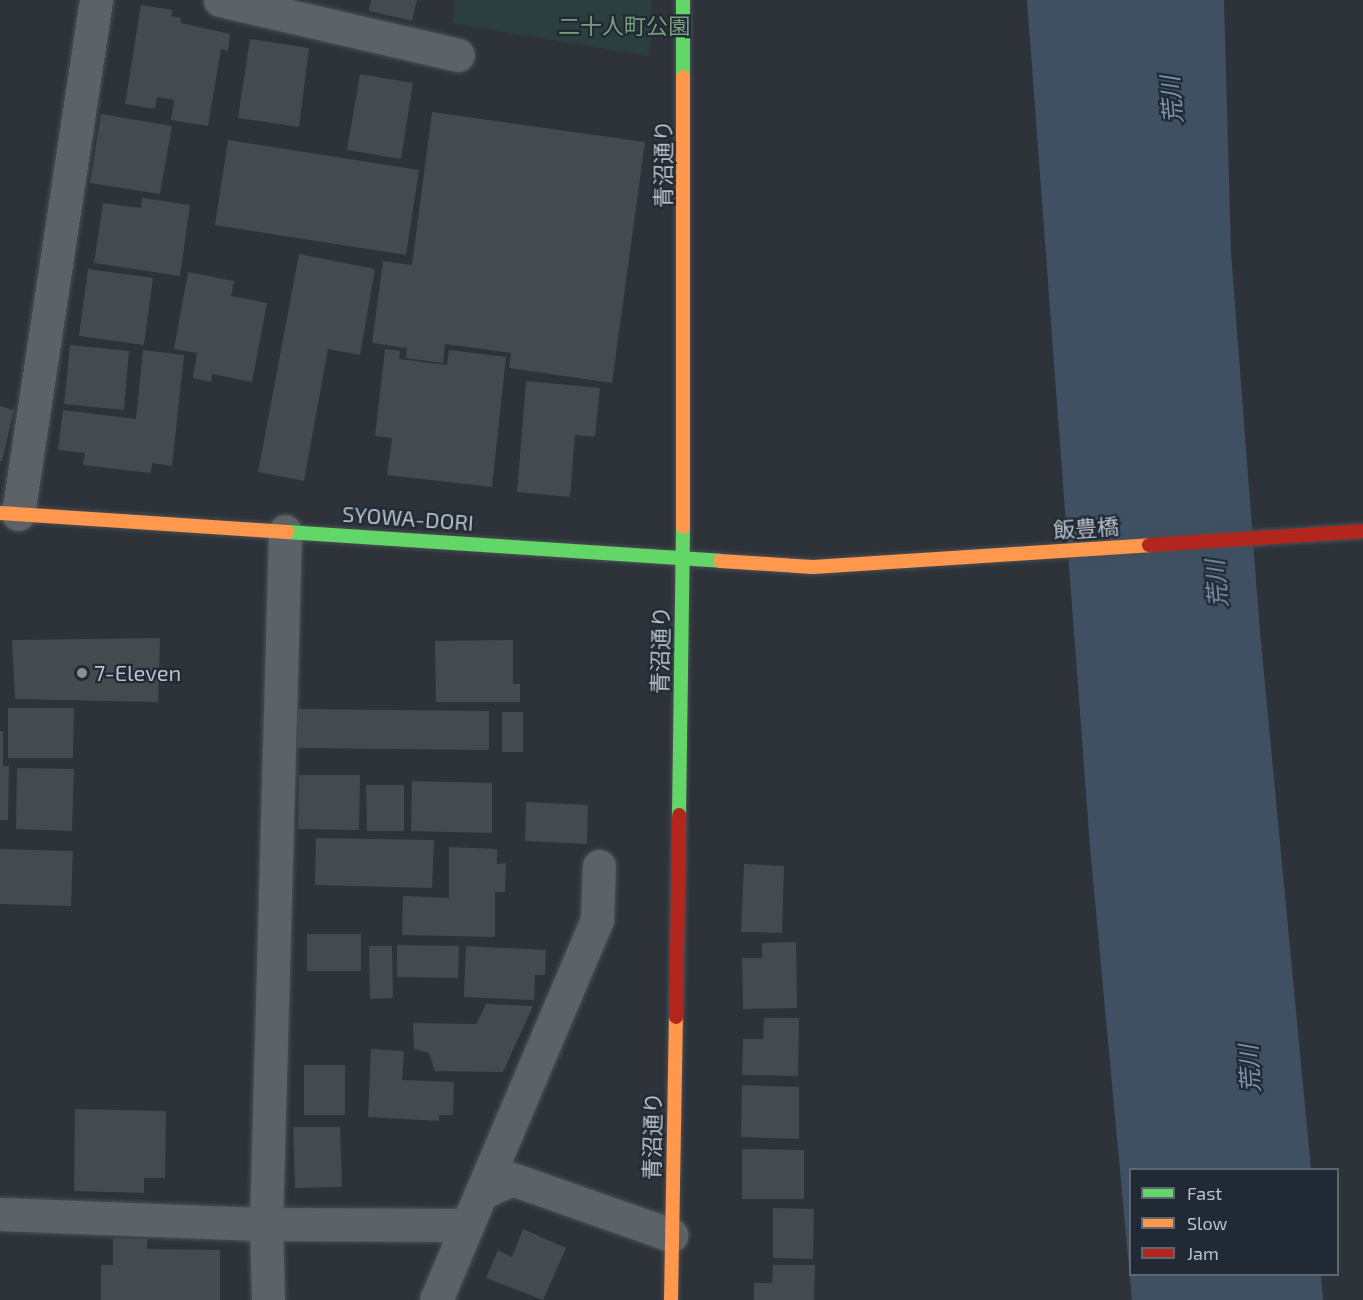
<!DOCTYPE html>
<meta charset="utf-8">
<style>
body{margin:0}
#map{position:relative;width:1363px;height:1300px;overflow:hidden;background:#2d3339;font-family:"Exo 2","Noto Sans JP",sans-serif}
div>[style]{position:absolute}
.green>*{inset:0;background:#2b3f3f}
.water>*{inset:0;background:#3e5062}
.building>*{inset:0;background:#454a4f}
.roads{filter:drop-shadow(0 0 2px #4b4f54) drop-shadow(0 0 2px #4b4f54)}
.street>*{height:33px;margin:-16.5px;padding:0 16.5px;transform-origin:16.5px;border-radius:16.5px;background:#5d6267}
.fast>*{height:14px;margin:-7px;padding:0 7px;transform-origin:7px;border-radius:7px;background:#63d668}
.slow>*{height:14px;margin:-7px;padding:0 7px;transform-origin:7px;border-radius:7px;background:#ff974d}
.jam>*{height:14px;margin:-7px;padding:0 7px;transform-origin:7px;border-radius:7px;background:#b3261e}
.dots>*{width:16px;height:16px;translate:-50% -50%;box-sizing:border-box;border:3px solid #212a34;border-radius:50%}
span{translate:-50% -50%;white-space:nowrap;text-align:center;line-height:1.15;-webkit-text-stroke:4.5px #212a34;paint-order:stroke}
.park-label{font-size:22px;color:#799d7e}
.street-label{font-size:22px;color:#b8c0c9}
.poi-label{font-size:22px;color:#b8c0c9}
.left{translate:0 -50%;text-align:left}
.water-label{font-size:24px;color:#7c93a9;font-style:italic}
.legend{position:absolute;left:1129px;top:1168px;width:210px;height:108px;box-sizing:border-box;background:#212a34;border:2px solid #5d6670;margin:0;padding:8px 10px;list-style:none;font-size:18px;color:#b8c0c9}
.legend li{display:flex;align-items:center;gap:12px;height:30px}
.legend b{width:30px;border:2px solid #5d6670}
</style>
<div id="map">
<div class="green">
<i style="clip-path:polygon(455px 0,652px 0,649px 56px,452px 23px)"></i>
</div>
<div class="water">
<i style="clip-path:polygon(1027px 0,1224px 0,1231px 253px,1260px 632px,1311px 1169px,1130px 1170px,1130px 1274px,1321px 1275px,1323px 1300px,1132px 1300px,1090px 847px)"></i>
</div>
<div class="building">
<i style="clip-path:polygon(371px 0,417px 0,412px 21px,369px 11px)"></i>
<i style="clip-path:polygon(141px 5px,173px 10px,171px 16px,181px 18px,181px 23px,230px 34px,228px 51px,221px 49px,208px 126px,171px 120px,174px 100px,157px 97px,155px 109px,125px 104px)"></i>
<i style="clip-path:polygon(250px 39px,309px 48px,299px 127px,238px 118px)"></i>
<i style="clip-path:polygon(360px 74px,413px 83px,401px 159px,347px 150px)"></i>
<i style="clip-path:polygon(432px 112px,645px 142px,612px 383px,509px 368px,511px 353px,445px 344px,443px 363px,406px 358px,407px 348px,372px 343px,383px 261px,412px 265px)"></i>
<i style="clip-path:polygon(101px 114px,172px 126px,160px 194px,90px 183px)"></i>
<i style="clip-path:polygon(228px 140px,419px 170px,406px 255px,215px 225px)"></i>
<i style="clip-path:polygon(142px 198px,190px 205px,180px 276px,94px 263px,103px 203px,141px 208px)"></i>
<i style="clip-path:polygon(299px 254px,375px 269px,360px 355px,328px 349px,304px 481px,258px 472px)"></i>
<i style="clip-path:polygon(88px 269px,153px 278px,144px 345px,79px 336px)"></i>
<i style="clip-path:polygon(188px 272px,234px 281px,231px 296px,267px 303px,252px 382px,212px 374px,211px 382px,193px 378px,197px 353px,174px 349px)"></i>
<i style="clip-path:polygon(70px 345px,129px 351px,124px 410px,64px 404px)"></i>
<i style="clip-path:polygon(385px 349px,400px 351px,399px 359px,447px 365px,449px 350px,506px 357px,492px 487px,387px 475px,392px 438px,375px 436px)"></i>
<i style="clip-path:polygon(143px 350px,184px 355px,172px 466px,152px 463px,151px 473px,83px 465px,85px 453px,58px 450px,63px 410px,136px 419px)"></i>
<i style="clip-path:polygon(526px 381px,600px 388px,595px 437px,575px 435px,570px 497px,517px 492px)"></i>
<i style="clip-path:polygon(0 406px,14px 410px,2px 461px,0 461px)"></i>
<i style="clip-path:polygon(160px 638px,158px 702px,15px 699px,12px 640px)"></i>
<i style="clip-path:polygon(513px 640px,513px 684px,520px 684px,520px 702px,436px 702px,435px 641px)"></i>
<i style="clip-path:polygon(8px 708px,74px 708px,73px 758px,8px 758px)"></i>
<i style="clip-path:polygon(298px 709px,489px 711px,489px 750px,298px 748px)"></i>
<i style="clip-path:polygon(502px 712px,523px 712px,523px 752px,502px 752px)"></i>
<i style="clip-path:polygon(0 731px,3px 731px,3px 766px,9px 766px,8px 820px,0 820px)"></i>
<i style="clip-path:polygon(17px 768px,74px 769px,72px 831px,16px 829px)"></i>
<i style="clip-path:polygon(299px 775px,360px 775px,359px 830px,298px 829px)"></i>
<i style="clip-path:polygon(412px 781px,492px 783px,492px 833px,411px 831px)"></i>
<i style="clip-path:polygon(366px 785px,404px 785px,404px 831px,367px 831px)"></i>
<i style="clip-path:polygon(526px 802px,588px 805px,587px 844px,525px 841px)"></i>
<i style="clip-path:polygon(316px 838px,434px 840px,432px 888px,315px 885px)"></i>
<i style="clip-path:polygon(449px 847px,497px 849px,497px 864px,506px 863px,505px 892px,495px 892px,495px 937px,402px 935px,403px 896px,449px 898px)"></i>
<i style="clip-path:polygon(0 849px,73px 851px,71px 906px,0 904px)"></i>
<i style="clip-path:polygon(744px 864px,784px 866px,782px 933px,741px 932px)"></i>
<i style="clip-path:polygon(307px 934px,361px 934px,361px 971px,307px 971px)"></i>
<i style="clip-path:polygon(796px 942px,797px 1008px,743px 1009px,742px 958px,762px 958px,762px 943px)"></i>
<i style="clip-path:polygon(397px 945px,459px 946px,458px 978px,397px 977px)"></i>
<i style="clip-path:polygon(369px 946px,392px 946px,393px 998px,370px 999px)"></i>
<i style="clip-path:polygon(466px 946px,546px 950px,545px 975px,535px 975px,534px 1000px,464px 997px)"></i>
<i style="clip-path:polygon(486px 1004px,533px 1006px,503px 1072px,435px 1071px,429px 1053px,414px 1049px,413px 1023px,476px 1024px)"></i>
<i style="clip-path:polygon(764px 1018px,799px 1018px,798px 1076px,742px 1075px,743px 1039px,763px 1039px)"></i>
<i style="clip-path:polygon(371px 1049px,404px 1051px,402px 1080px,454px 1082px,453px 1115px,439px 1115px,439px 1121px,368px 1117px)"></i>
<i style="clip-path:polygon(304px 1065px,345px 1065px,345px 1115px,304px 1115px)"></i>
<i style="clip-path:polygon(742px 1085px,799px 1087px,799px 1139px,741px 1137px)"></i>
<i style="clip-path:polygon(75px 1109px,166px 1111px,165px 1178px,144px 1178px,144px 1193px,74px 1191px)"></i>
<i style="clip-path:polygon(293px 1127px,340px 1127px,342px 1187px,295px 1188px)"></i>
<i style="clip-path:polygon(742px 1149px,804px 1150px,804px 1199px,742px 1199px)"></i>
<i style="clip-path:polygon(773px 1208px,814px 1209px,813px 1259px,773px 1258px)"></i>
<i style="clip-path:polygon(523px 1229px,566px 1248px,543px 1300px,486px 1278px,498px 1250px,512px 1257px)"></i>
<i style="clip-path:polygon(113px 1238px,147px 1239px,147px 1249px,220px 1250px,220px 1300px,101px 1300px,101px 1265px,113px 1265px)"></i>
<i style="clip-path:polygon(773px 1265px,815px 1265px,814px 1300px,754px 1300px,754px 1283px,772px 1283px)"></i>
</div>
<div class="roads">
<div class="street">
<i style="left:220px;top:0;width:244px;rotate:13deg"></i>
<i style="left:18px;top:514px;width:520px;rotate:-81.37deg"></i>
<i style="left:481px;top:1193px;width:297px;rotate:-67deg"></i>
<i style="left:597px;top:920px;width:54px;rotate:-87.9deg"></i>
<i style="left:0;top:1214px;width:266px;rotate:2.2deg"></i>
<i style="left:266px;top:1224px;width:200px;rotate:0.3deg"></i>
<i style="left:268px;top:1300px;width:76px;rotate:-91.5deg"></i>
<i style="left:266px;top:1224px;width:693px;rotate:-88.43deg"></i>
<i style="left:436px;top:1300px;width:116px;rotate:-67.2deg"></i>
<i style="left:481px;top:1193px;width:34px;rotate:-24deg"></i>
<i style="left:512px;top:1179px;width:169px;rotate:19.4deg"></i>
</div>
<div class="fast">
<i style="left:683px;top:0;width:77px;rotate:90deg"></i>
<i style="left:287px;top:532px;width:434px;rotate:3.8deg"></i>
<i style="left:679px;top:815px;width:288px;rotate:-89.2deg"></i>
</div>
<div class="slow">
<i style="left:683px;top:77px;width:450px;rotate:90deg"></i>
<i style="left:0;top:513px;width:288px;rotate:3.8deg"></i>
<i style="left:720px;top:561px;width:93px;rotate:3.7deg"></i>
<i style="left:813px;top:567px;width:337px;rotate:-3.7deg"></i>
<i style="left:671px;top:1300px;width:283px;rotate:-89deg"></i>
</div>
<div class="jam">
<i style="left:1149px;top:545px;width:214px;rotate:-3.7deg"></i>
<i style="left:676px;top:1017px;width:202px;rotate:-89.1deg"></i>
</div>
</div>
<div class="dots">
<i style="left:82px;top:673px;background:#878f97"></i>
</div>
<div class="park-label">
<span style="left:624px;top:26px">二十人町公園</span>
</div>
<div class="street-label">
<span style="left:663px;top:164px;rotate:-90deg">青沼通り</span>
<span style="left:408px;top:518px;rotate:4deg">SYOWA-DORI</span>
<span style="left:1086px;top:528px;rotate:-4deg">飯豊橋</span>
<span style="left:660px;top:650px;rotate:-89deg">青沼通り</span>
<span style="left:652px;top:1136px;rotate:-89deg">青沼通り</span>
</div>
<div class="poi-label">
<span class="left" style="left:94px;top:673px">7-Eleven</span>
</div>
<div class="water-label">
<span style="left:1171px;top:100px;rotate:-95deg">荒川</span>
<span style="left:1216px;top:584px;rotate:-95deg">荒川</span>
<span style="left:1249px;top:1069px;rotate:-94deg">荒川</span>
</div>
<ul class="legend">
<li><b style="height:8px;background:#63d668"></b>Fast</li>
<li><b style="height:8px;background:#ff974d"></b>Slow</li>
<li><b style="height:8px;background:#b3261e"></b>Jam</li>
</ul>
</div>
